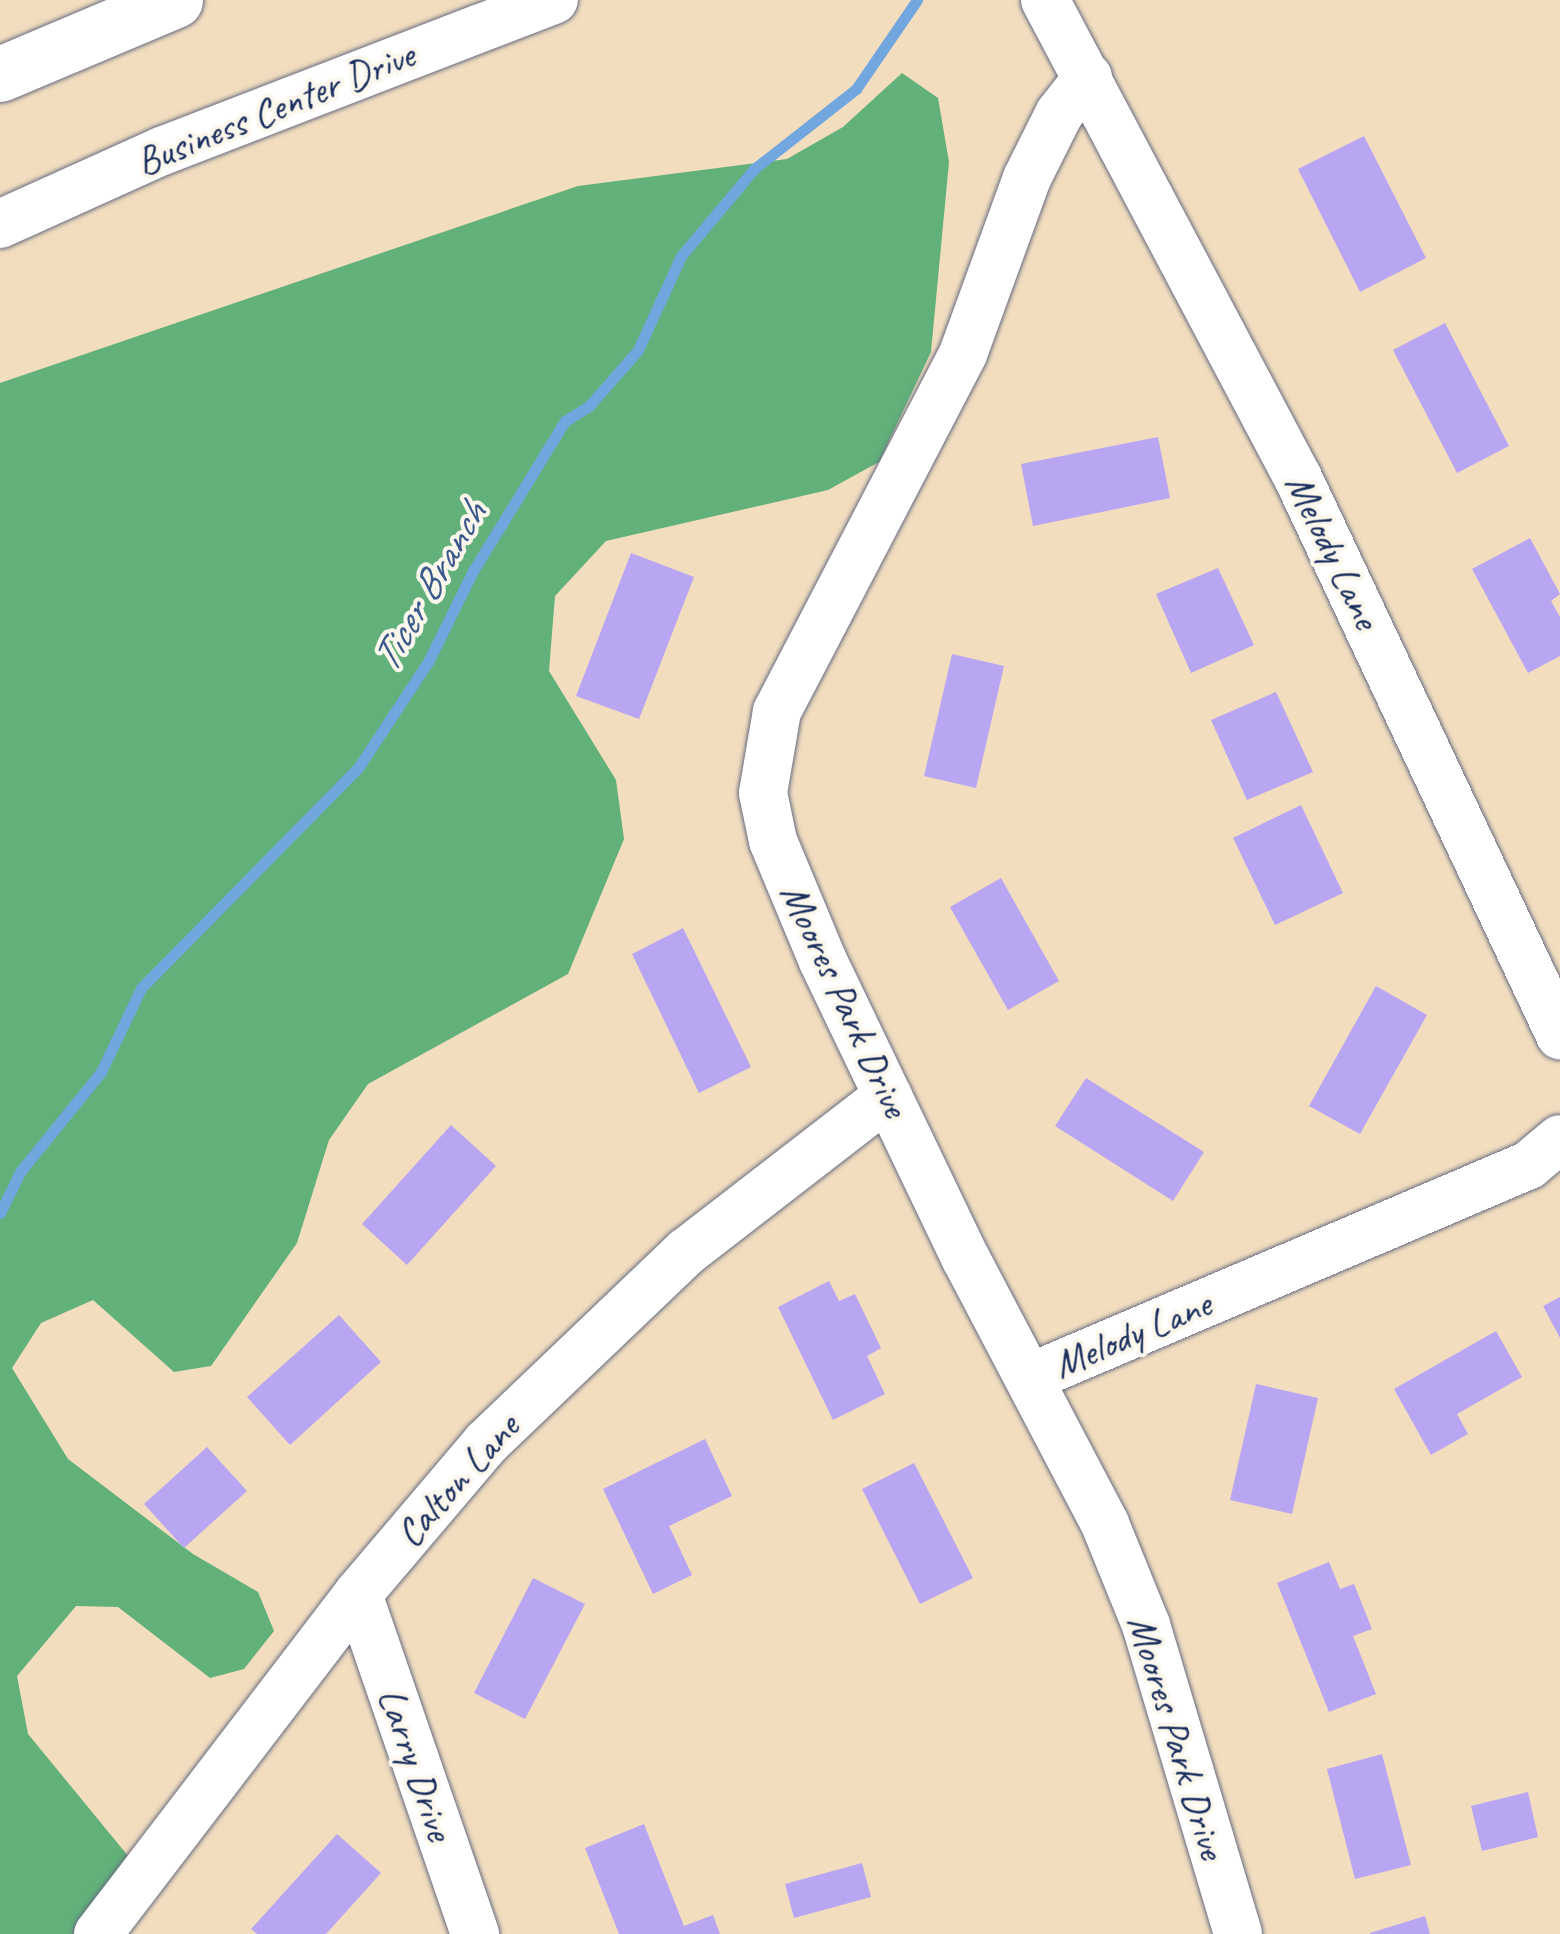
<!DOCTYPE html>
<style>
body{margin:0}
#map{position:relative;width:1560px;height:1934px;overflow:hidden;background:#f2ddbf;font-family:Caveat,sans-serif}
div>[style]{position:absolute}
.forest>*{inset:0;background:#62b07a}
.stream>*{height:11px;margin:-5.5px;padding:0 5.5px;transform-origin:5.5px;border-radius:5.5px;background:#72a6df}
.building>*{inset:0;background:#b9a6f2}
.roads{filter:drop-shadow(0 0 2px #666c80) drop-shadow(0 0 2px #666c80)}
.street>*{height:48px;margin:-24px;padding:0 24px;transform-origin:24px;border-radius:24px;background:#fff}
.highway>*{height:55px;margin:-27.5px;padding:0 27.5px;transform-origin:27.5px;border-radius:27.5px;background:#fff}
span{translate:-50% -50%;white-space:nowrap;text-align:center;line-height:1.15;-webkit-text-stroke:8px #fbf7ec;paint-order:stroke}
.street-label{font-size:40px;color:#1b2f5e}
.water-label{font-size:42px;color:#39598b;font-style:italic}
</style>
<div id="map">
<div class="forest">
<i style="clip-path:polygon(902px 73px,938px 98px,949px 162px,931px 352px,879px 462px,828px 490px,606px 541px,555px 596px,549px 671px,616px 780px,624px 839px,568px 974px,368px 1084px,329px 1140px,297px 1243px,211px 1366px,174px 1372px,93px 1300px,41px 1323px,12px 1368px,68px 1459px,193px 1554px,258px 1592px,274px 1631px,244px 1669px,210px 1678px,118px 1607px,76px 1606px,17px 1676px,28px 1734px,129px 1857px,73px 1934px,0 1934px,0 383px,578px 186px,787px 159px,843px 127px)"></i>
</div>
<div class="stream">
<i style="left:0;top:1213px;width:46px;rotate:-64deg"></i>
<i style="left:20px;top:1172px;width:129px;rotate:-51deg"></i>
<i style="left:101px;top:1072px;width:93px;rotate:-64.5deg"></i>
<i style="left:141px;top:988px;width:309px;rotate:-45.4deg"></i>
<i style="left:358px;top:768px;width:127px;rotate:-56.6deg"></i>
<i style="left:428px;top:662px;width:102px;rotate:-63.7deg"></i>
<i style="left:473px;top:571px;width:176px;rotate:-58.5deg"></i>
<i style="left:565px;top:421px;width:28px;rotate:-32deg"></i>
<i style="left:589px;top:406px;width:74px;rotate:-48.8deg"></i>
<i style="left:638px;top:350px;width:103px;rotate:-65.4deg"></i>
<i style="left:681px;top:256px;width:114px;rotate:-50deg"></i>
<i style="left:754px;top:169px;width:130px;rotate:-38.1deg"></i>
<i style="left:856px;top:89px;width:108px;rotate:-55.6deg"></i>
</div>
<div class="building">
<i style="clip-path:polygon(1364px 136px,1426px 258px,1360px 292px,1298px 169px)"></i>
<i style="clip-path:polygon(1445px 323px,1509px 446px,1457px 473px,1393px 350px)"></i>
<i style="clip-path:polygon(1158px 437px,1170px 498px,1033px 526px,1021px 464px)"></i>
<i style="clip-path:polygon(1530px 538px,1560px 594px,1551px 601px,1560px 617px,1560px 656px,1528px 673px,1472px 569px)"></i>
<i style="clip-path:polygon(631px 553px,694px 577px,639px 719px,576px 696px)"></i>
<i style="clip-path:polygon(1218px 568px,1254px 645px,1191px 673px,1156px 594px)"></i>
<i style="clip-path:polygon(952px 654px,1004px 666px,976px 788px,924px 776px)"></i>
<i style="clip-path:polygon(1276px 692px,1313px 772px,1247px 800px,1211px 720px)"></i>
<i style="clip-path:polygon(1301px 805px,1343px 893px,1275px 925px,1233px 838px)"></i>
<i style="clip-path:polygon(1001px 878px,1059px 981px,1008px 1010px,950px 907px)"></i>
<i style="clip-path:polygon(683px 928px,751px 1067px,699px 1093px,632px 954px)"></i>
<i style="clip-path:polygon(1376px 986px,1427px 1015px,1360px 1134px,1309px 1106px)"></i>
<i style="clip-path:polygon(1086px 1078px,1204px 1152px,1173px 1201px,1055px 1126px)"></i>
<i style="clip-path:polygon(451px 1125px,496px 1166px,407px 1265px,362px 1224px)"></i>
<i style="clip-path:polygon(829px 1281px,839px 1301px,855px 1294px,881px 1348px,867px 1356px,885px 1394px,833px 1420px,778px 1307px)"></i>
<i style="clip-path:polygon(1560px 1297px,1560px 1338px,1543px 1306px)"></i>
<i style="clip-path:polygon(339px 1315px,381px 1362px,290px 1445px,247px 1397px)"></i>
<i style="clip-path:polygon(1496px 1331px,1522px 1377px,1457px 1414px,1468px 1434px,1431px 1455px,1394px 1389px)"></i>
<i style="clip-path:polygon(1256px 1384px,1318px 1398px,1292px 1514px,1230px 1500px)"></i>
<i style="clip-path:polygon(705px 1439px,732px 1496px,669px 1526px,692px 1575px,653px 1594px,603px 1489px)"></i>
<i style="clip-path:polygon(207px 1447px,247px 1491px,184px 1548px,144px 1504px)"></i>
<i style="clip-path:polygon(914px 1463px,973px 1578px,920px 1604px,862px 1489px)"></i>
<i style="clip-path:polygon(1329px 1562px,1340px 1589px,1354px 1584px,1372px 1629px,1353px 1636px,1376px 1694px,1329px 1712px,1277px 1583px)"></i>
<i style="clip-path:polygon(533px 1578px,585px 1604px,525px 1719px,474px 1693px)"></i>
<i style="clip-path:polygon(1382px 1754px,1411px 1865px,1355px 1879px,1327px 1769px)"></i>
<i style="clip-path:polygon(1528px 1792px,1538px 1837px,1482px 1851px,1471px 1806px)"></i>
<i style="clip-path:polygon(644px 1824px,684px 1926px,713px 1915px,720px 1934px,619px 1934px,585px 1848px)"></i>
<i style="clip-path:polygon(337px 1834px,381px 1873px,326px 1934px,257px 1934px,251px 1929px)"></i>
<i style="clip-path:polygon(862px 1863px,871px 1897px,794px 1918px,785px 1884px)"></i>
<i style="clip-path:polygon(1425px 1916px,1430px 1934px,1370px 1934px,1370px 1933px)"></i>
</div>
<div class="roads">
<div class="street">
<i style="left:1045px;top:0;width:541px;rotate:62.11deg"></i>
<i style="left:1298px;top:478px;width:616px;rotate:64.81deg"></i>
<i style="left:1088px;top:77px;width:47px;rotate:128.1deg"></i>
<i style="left:1059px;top:114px;width:72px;rotate:116.6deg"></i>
<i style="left:1027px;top:178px;width:187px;rotate:110deg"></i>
<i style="left:963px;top:354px;width:403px;rotate:117.5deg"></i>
<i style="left:777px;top:711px;width:83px;rotate:99.7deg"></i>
<i style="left:763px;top:793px;width:49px;rotate:78.2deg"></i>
<i style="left:773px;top:841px;width:130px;rotate:67.4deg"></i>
<i style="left:823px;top:961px;width:331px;rotate:64.4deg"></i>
<i style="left:966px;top:1259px;width:299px;rotate:62.3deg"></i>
<i style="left:1105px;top:1524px;width:109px;rotate:67.9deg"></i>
<i style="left:1146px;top:1625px;width:322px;rotate:73.4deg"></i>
<i style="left:0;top:224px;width:178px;rotate:-24.3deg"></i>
<i style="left:162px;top:151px;width:420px;rotate:-21.1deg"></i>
<i style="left:1029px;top:1378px;width:543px;rotate:-23.07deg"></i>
<i style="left:1529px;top:1165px;width:40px;rotate:-40deg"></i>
<i style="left:358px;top:1594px;width:360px;rotate:71deg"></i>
<i style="left:98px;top:1934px;width:428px;rotate:-52.6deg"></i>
<i style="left:358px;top:1594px;width:198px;rotate:-49.7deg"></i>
<i style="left:486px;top:1443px;width:277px;rotate:-43.7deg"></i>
<i style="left:686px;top:1252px;width:255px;rotate:-37.7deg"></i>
</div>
<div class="highway">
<i style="left:0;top:74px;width:190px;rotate:-22.9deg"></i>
</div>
</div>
<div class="street-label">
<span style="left:275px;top:108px;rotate:-22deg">Business Center Drive</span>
<span style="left:1333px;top:551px;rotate:64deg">Melody Lane</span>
<span style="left:845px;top:1000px;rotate:65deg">Moores Park Drive</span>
<span style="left:1132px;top:1334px;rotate:-23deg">Melody Lane</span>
<span style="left:457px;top:1480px;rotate:-48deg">Calton Lane</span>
<span style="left:1177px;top:1737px;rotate:73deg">Moores Park Drive</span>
<span style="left:416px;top:1764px;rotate:71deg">Larry Drive</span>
</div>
<div class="water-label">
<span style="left:429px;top:587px;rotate:-60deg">Ticer Branch</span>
</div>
</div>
